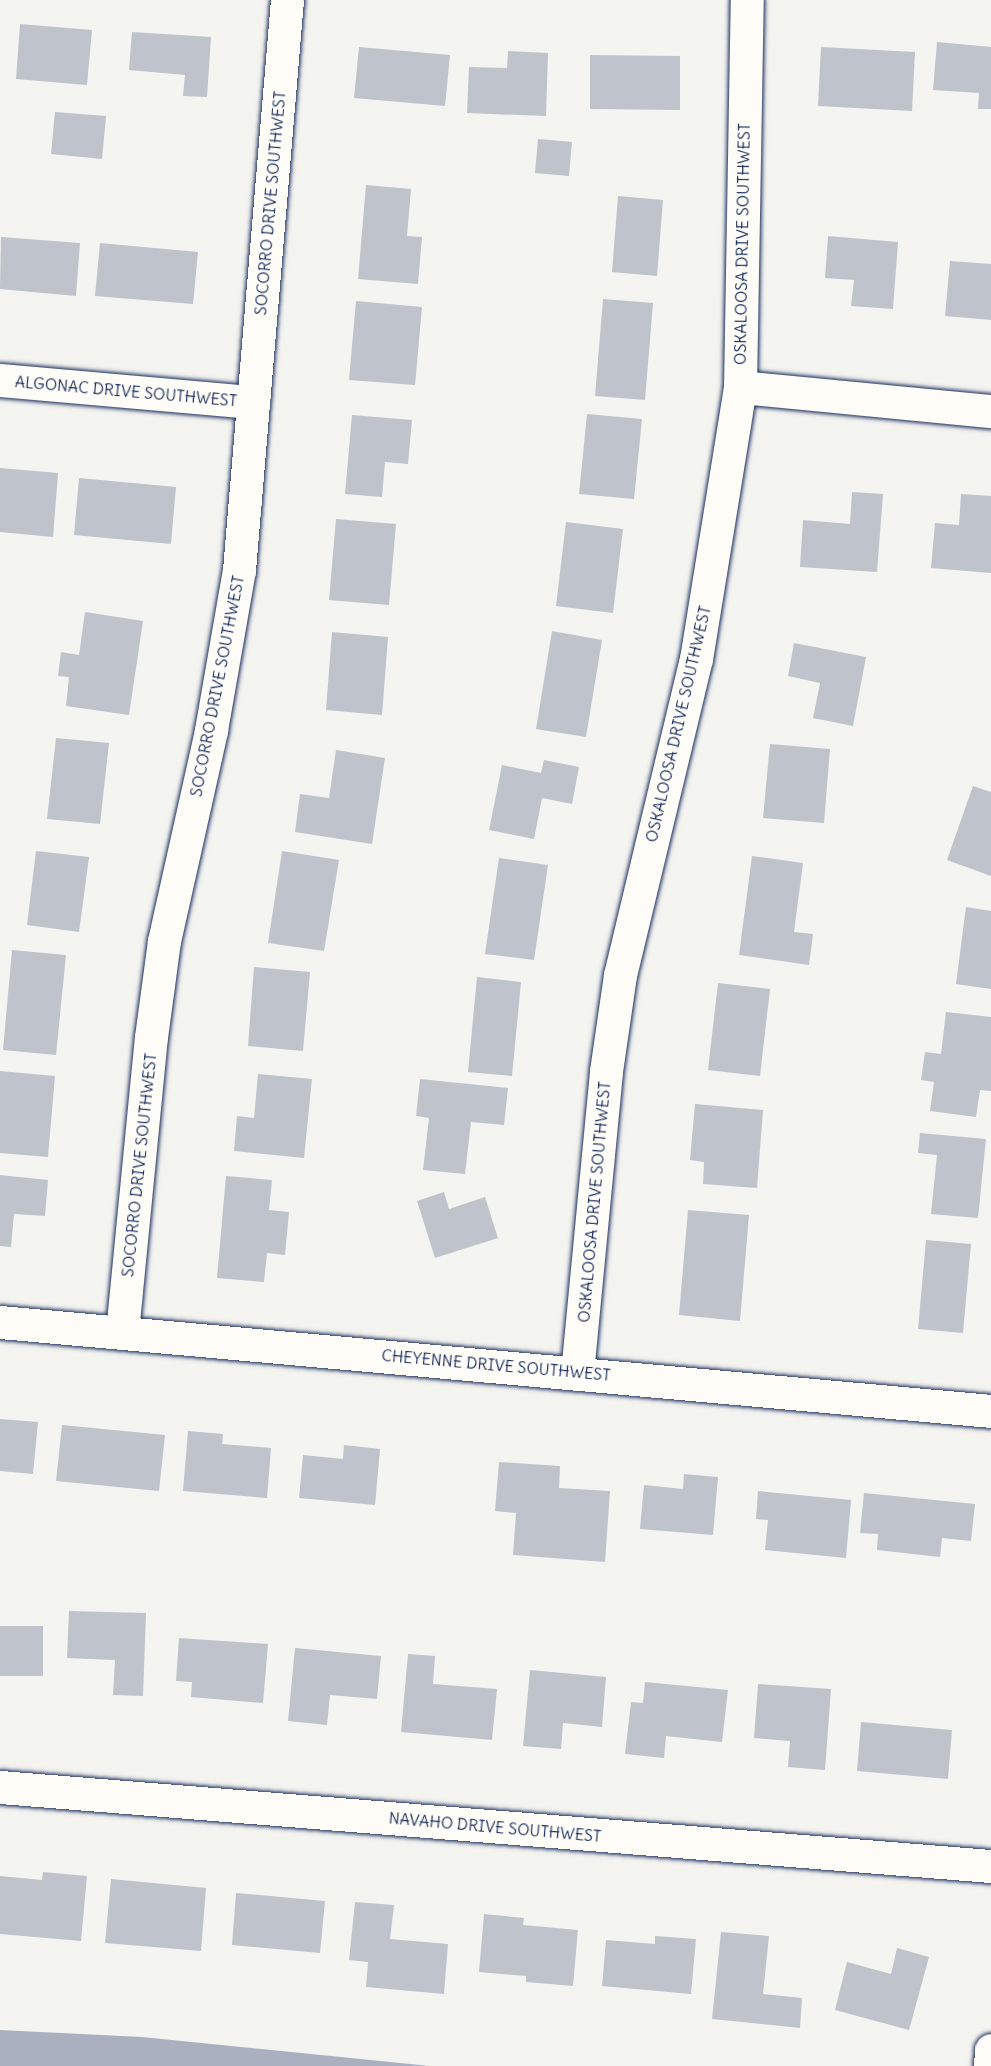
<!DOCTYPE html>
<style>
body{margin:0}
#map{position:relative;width:991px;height:2066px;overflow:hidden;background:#f4f4f1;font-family:Delius,sans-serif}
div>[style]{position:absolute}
.water>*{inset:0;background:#aab0bf}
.building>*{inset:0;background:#bfc3cc}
.roads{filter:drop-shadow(0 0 2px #1b2f5e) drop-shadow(0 0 2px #1b2f5e)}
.minor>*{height:33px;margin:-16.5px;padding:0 16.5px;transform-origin:16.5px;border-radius:16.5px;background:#fdfcf7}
span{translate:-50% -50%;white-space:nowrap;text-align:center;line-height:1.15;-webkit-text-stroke:6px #fdfcf7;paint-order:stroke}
.street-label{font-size:16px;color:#1b2f5e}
</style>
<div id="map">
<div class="water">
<i style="clip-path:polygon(0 2030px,142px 2037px,430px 2066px,0 2066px)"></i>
</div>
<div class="building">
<i style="clip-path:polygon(20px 24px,92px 30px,87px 85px,16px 79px)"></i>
<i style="clip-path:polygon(132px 32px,211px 37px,207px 97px,183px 96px,185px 75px,129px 70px)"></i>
<i style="clip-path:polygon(937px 42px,991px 47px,991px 109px,978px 109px,979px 93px,933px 90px)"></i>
<i style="clip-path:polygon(359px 47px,450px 55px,445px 106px,354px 98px)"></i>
<i style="clip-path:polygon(821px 47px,915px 52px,912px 111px,818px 106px)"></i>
<i style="clip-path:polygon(508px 51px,548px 53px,546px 116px,467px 113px,469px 67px,507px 68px)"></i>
<i style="clip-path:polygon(590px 55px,680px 56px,680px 110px,590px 109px)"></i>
<i style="clip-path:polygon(55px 112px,106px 116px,102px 159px,51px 154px)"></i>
<i style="clip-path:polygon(538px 139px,572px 142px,569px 176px,535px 173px)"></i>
<i style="clip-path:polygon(366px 185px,411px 189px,407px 236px,422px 237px,418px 284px,358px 279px)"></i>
<i style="clip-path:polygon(618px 196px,663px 200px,657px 276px,612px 272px)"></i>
<i style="clip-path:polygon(828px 236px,898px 242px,893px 309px,851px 306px,854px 280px,825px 278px)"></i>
<i style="clip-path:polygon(1px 237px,80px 243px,76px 296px,0 289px)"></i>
<i style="clip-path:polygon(100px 243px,198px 252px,193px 304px,95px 296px)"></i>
<i style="clip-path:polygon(950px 261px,991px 264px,991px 320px,945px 316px)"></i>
<i style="clip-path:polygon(603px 299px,653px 303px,645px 400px,595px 396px)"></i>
<i style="clip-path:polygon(356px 301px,422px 307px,415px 385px,349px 380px)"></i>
<i style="clip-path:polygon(587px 414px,642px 419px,634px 499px,579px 494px)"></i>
<i style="clip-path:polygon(352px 415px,412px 420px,408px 464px,385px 462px,382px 497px,345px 494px)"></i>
<i style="clip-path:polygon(0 468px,58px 473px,53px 537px,0 532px)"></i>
<i style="clip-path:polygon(79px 478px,176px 487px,171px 544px,74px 535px)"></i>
<i style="clip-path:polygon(852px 492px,883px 494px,877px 572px,800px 567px,803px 520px,850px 524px)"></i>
<i style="clip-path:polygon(961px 494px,991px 496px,991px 573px,931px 568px,935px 523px,959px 525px)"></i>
<i style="clip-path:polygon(336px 519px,396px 524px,389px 605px,329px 600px)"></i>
<i style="clip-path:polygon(566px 522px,623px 529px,613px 613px,556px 606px)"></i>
<i style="clip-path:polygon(85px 612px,143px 621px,129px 715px,66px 706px,69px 677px,58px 676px,61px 652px,79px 655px)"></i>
<i style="clip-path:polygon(552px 631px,602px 640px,586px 737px,536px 729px)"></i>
<i style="clip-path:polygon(332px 632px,388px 637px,382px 715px,326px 710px)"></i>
<i style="clip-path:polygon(794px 643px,866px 657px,853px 726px,813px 718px,820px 683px,788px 676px)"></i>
<i style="clip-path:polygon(56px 738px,109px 743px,100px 824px,47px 819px)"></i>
<i style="clip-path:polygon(770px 744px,830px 749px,824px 823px,763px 818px)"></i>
<i style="clip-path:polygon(336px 750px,385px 758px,372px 844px,295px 832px,300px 794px,329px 798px)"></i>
<i style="clip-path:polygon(544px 760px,579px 767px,572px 804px,542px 798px,534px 839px,489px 830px,502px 765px,541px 773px)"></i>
<i style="clip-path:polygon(973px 786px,991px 792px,991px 876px,947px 860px)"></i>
<i style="clip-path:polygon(36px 851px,89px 857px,79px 932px,27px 925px)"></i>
<i style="clip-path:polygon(282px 851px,339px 860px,324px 951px,268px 943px)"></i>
<i style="clip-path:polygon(752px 856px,803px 863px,794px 932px,813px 934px,809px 965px,739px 955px)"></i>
<i style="clip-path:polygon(499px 858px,548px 865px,534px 960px,485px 954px)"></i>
<i style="clip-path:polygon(966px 907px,991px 911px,991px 989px,956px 984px)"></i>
<i style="clip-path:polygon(12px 950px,66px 955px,56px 1055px,3px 1050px)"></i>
<i style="clip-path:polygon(254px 967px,310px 972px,303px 1051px,248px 1046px)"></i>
<i style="clip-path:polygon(477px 977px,521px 982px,512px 1076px,468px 1072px)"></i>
<i style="clip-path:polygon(718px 983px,770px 989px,760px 1076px,708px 1070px)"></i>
<i style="clip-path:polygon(946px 1012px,991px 1017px,991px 1091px,980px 1090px,976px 1117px,930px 1111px,934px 1082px,921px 1080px,925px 1052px,941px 1054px)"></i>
<i style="clip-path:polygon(0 1071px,55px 1076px,48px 1157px,0 1153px)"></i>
<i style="clip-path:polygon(258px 1074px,312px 1079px,304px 1158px,234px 1151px,237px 1116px,254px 1118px)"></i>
<i style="clip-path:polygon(420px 1079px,508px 1088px,504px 1125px,471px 1122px,465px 1174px,423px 1170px,429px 1118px,416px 1116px)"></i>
<i style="clip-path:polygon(695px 1104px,763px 1110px,757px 1188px,703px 1184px,704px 1162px,690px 1160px)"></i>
<i style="clip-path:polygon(920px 1133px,986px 1139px,978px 1218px,931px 1214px,937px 1155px,918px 1153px)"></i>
<i style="clip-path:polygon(0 1175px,48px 1180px,45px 1216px,14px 1214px,11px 1247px,0 1246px)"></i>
<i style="clip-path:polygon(226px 1176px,272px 1180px,269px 1210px,289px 1212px,285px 1255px,267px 1253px,264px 1282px,217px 1278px)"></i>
<i style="clip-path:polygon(444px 1192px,449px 1209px,485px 1197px,498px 1238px,435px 1258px,417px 1201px)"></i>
<i style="clip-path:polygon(688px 1210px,749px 1215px,740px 1321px,679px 1315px)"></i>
<i style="clip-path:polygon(926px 1240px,971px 1244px,963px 1333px,918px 1329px)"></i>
<i style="clip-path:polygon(0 1419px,38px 1422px,33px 1474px,0 1471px)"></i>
<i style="clip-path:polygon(62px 1425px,165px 1435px,159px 1491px,56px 1481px)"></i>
<i style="clip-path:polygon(188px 1431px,223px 1434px,222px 1444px,271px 1448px,267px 1498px,183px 1491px)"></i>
<i style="clip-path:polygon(344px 1445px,380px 1449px,375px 1505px,299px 1498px,303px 1455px,343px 1459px)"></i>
<i style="clip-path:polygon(499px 1462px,560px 1466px,559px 1488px,610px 1491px,605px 1562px,513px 1555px,516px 1513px,495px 1511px)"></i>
<i style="clip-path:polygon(684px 1474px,718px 1477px,713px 1535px,640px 1529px,644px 1485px,683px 1489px)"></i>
<i style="clip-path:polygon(758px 1491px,851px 1500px,846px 1558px,765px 1550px,768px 1520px,756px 1519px)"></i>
<i style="clip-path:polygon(864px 1493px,975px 1504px,971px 1541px,942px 1538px,940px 1557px,877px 1550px,878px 1534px,860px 1533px)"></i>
<i style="clip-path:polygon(69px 1611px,146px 1613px,143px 1696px,113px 1695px,115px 1660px,67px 1658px)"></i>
<i style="clip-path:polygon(0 1626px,43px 1626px,43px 1676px,0 1676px)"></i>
<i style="clip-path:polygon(179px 1638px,268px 1644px,263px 1703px,191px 1697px,192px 1682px,176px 1681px)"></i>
<i style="clip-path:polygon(295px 1648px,381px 1656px,377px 1699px,330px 1695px,327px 1725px,288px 1721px)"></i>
<i style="clip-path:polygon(408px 1654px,435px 1656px,433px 1684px,497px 1689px,492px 1740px,401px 1732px)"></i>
<i style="clip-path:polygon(530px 1670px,606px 1677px,602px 1727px,563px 1723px,561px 1749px,523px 1746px)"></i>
<i style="clip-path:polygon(645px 1682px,728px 1690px,722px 1742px,666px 1736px,664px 1758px,625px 1754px,631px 1702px,643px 1703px)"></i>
<i style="clip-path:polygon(758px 1684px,831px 1689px,825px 1770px,788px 1767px,790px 1741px,754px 1738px)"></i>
<i style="clip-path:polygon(861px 1722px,952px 1730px,948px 1779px,857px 1771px)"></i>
<i style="clip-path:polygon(43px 1872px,87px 1876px,81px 1941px,0 1934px,0 1876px,42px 1880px)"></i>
<i style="clip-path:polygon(111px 1879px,206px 1888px,201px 1951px,105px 1943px)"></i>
<i style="clip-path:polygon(236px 1893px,325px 1901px,320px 1953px,232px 1945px)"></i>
<i style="clip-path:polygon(355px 1902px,394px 1905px,390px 1939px,448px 1944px,444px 1994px,366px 1987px,368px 1962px,349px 1960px)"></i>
<i style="clip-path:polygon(484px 1914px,524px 1918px,523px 1925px,578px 1930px,573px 1986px,526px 1982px,526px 1976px,479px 1972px)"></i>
<i style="clip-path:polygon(721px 1932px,769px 1936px,763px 1994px,802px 1998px,800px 2028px,712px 2019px)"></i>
<i style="clip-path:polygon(655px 1936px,696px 1939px,691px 1994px,602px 1986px,606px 1940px,655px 1944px)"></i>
<i style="clip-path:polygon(897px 1948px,929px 1957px,909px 2030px,835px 2010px,847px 1962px,891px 1974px)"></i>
</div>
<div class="roads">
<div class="minor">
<i style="left:0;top:380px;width:254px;rotate:5deg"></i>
<i style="left:740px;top:387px;width:252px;rotate:5.5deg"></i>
<i style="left:0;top:1322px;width:995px;rotate:5.13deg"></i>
<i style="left:122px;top:1332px;width:296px;rotate:-84.4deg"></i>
<i style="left:151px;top:1037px;width:97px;rotate:-82.3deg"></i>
<i style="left:164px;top:941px;width:216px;rotate:-77.4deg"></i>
<i style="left:211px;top:730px;width:162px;rotate:-80.1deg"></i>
<i style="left:239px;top:570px;width:572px;rotate:-85.19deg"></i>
<i style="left:577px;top:1373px;width:303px;rotate:-84.5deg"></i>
<i style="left:606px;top:1071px;width:97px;rotate:-81.7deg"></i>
<i style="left:620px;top:975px;width:325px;rotate:-76.5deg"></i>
<i style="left:696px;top:659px;width:276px;rotate:-80.8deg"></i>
<i style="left:740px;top:387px;width:387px;rotate:-89deg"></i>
<i style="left:0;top:1787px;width:994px;rotate:4.56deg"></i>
<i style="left:990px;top:2066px;width:16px;rotate:-86deg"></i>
</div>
</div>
<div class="street-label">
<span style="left:270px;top:203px;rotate:-85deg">SOCORRO DRIVE SOUTHWEST</span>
<span style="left:742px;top:244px;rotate:-89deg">OSKALOOSA DRIVE SOUTHWEST</span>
<span style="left:126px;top:391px;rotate:5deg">ALGONAC DRIVE SOUTHWEST</span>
<span style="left:217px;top:686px;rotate:-79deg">SOCORRO DRIVE SOUTHWEST</span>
<span style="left:678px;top:724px;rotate:-77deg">OSKALOOSA DRIVE SOUTHWEST</span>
<span style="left:139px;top:1165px;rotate:-84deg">SOCORRO DRIVE SOUTHWEST</span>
<span style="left:594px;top:1202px;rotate:-85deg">OSKALOOSA DRIVE SOUTHWEST</span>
<span style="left:496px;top:1365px;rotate:5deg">CHEYENNE DRIVE SOUTHWEST</span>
<span style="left:495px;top:1827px;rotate:5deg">NAVAHO DRIVE SOUTHWEST</span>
</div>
</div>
